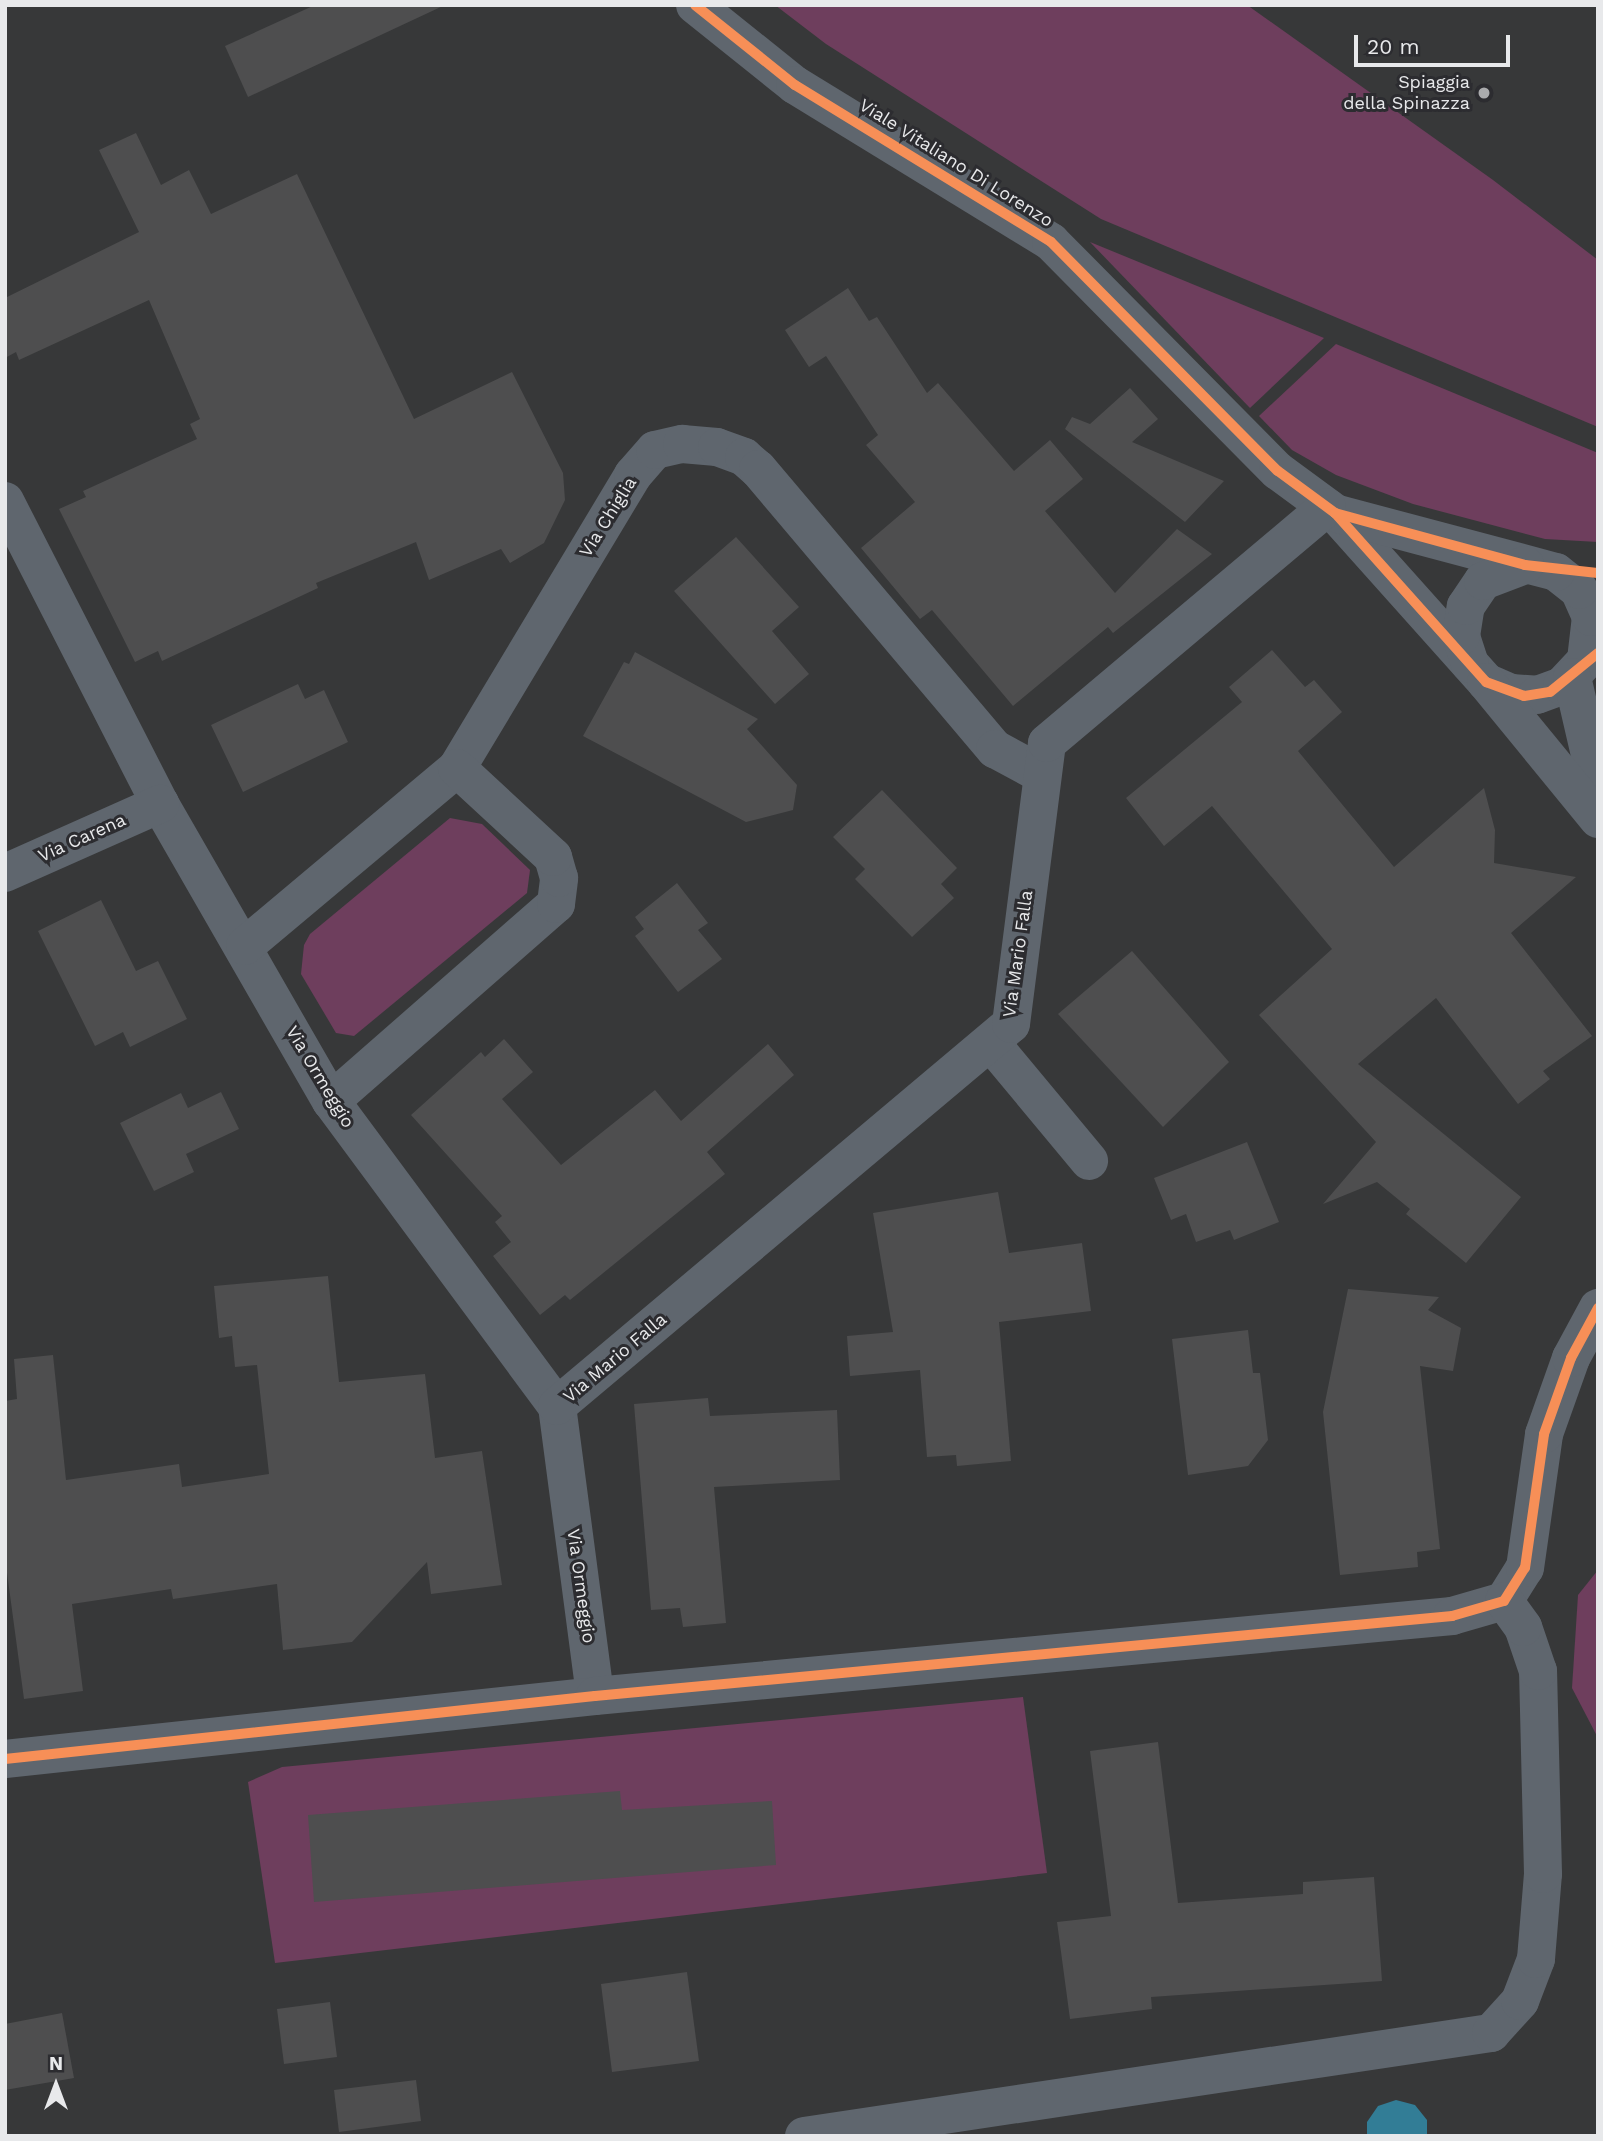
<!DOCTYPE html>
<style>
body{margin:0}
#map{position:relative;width:1603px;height:2141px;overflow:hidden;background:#373839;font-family:"Work Sans",sans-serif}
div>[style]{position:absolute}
.green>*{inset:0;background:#6e3e5d}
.water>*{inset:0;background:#327d96}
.building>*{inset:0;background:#4e4e4f}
.minor>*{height:38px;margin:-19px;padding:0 19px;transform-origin:19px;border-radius:19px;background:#5f666e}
.cycleway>*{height:10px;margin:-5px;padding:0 5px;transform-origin:5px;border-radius:5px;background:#f78f57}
.dots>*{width:19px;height:19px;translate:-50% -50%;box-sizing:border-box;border:4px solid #2c2c30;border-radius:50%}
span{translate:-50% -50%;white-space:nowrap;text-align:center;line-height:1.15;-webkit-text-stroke:6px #2c2c30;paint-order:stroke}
.poi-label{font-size:18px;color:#e8e9eb}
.right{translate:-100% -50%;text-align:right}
.street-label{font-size:18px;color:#e8e9eb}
.frame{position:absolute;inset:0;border:7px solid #e8e9eb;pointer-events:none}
.north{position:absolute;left:21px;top:2050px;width:70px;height:70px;-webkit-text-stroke:5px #2c2c30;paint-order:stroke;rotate:0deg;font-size:19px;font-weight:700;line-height:28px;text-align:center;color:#e8e9eb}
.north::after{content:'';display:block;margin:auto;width:24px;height:32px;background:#e8e9eb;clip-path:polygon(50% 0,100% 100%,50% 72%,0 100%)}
.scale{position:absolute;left:1354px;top:35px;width:156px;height:32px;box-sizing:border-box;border:4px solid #e8e9eb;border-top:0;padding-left:9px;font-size:21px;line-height:24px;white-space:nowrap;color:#e8e9eb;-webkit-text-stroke:5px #2c2c30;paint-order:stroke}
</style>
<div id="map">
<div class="green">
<i style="clip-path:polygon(775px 5px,1247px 5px,1493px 180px,1598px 260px,1598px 427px,1101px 219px,826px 44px)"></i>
<i style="clip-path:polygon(1090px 242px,1324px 338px,1250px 408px)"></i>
<i style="clip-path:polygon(1336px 344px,1598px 453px,1598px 542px,1545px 539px,1413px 504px,1336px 475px,1292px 450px,1259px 416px)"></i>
<i style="clip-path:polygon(450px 818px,482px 824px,530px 870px,527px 893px,354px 1036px,336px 1033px,301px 974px,304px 945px,310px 934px)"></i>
<i style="clip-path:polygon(1598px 1570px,1598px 1738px,1572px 1688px,1578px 1595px)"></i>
<i style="clip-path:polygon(1023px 1697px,1047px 1873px,275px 1963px,248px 1782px,282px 1767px)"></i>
</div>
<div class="water">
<i style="clip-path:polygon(1396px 2100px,1415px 2105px,1427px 2120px,1427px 2136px,1367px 2136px,1367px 2122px,1378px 2106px)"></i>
</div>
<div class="building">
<i style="clip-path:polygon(315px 5px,445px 5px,248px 97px,225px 46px)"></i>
<i style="clip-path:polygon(136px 133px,161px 185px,189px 170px,211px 214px,297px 174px,414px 419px,512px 372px,563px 473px,565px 500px,544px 543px,510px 563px,501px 549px,429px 580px,416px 542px,316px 583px,318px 588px,162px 661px,158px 651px,135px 662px,59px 509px,86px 497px,83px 491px,197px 439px,190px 424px,200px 419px,149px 300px,19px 360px,16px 352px,5px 358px,5px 298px,139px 232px,99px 150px)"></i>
<i style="clip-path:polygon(848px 288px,869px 321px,877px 317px,927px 393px,938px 383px,1014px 471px,1050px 440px,1083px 479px,1045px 511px,1115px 593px,1177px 529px,1212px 554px,1113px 633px,1108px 627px,1013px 706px,932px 610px,920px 619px,861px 548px,915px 502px,866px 445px,878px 435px,826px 356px,809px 367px,785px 330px)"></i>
<i style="clip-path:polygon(1130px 388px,1158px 419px,1132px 442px,1224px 481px,1185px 522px,1065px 429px,1072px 417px,1090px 424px)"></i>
<i style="clip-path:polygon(736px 537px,799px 607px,772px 631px,809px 674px,775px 704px,674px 591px)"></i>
<i style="clip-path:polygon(1272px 650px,1305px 687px,1314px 680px,1342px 712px,1298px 751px,1394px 867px,1484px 788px,1495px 830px,1494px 863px,1576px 877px,1511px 933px,1592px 1036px,1543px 1071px,1550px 1079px,1518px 1104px,1436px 998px,1358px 1064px,1521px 1197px,1466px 1263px,1406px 1214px,1410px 1209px,1377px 1182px,1323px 1204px,1376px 1142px,1259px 1015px,1332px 949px,1212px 806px,1164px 846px,1126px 798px,1242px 702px,1229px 687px)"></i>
<i style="clip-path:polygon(635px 652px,758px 719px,747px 729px,797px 785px,793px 810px,746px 822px,583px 736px,624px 662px,629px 664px)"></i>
<i style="clip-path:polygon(298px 684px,305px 699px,324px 690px,348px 742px,243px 792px,211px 725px)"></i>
<i style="clip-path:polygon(882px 790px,957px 868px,941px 884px,954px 898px,912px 937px,855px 879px,865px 869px,833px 837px)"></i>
<i style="clip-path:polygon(677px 883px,708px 923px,698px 930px,722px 959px,678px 992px,635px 936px,644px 929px,635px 917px)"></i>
<i style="clip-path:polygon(101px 900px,136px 971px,158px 961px,187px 1019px,130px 1047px,123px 1032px,95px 1046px,38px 931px)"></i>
<i style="clip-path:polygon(1132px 951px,1229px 1062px,1163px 1127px,1058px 1014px)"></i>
<i style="clip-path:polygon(504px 1039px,533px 1072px,502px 1099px,561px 1165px,655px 1090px,681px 1121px,768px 1044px,794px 1075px,707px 1152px,725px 1174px,570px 1300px,565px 1295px,540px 1315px,493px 1256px,511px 1242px,495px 1222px,502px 1216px,411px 1115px,481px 1052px,485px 1057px)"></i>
<i style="clip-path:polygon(221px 1092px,239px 1129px,186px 1154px,194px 1172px,154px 1191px,120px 1123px,181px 1093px,188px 1108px)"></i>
<i style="clip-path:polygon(1247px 1142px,1279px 1222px,1234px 1240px,1230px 1230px,1196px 1242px,1186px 1214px,1171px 1220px,1154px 1178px)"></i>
<i style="clip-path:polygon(998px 1192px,1009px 1253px,1082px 1243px,1091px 1311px,999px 1322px,1011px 1461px,957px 1466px,956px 1455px,927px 1457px,920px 1370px,850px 1376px,847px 1336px,893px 1332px,873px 1213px)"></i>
<i style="clip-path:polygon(328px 1276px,339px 1382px,425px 1374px,435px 1458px,482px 1451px,502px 1585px,431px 1594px,427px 1562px,352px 1642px,283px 1650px,277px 1584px,173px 1599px,171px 1589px,72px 1604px,83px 1691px,24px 1699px,5px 1558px,5px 1401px,17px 1399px,14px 1359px,53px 1355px,66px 1480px,179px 1464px,182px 1487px,269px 1474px,257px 1365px,235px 1367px,232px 1336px,219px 1338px,214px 1286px)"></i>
<i style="clip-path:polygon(1348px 1289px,1439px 1297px,1428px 1310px,1461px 1328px,1453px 1371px,1420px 1366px,1440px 1549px,1417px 1552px,1418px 1567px,1340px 1575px,1323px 1412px)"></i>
<i style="clip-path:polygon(1248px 1330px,1253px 1373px,1260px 1373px,1268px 1440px,1248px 1466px,1188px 1475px,1172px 1339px)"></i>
<i style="clip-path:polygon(708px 1398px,710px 1416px,837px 1410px,840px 1480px,714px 1487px,726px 1623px,683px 1627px,680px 1608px,651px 1610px,634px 1404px)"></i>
<i style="clip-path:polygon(1158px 1742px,1178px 1903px,1303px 1894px,1303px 1882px,1374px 1877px,1382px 1981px,1151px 1997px,1152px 2009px,1070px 2019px,1057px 1922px,1111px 1916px,1090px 1751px)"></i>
<i style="clip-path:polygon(620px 1791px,622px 1810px,772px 1801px,776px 1865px,314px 1902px,308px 1815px)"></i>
<i style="clip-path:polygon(687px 1972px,699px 2061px,612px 2072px,601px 1984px)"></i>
<i style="clip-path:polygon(330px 2002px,337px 2057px,284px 2064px,277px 2009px)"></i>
<i style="clip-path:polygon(62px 2013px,74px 2078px,5px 2090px,5px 2024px)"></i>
<i style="clip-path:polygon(416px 2080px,421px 2121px,339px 2132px,334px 2090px)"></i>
</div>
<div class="minor">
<i style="left:695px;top:5px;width:128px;rotate:38.7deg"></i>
<i style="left:795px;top:85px;width:300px;rotate:31.5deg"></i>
<i style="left:1051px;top:242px;width:322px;rotate:45.3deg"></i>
<i style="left:1278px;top:471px;width:71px;rotate:36.4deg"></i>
<i style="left:1335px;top:513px;width:227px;rotate:48.2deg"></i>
<i style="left:1486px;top:682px;width:27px;rotate:24deg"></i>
<i style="left:1511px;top:693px;width:26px;rotate:4deg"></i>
<i style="left:1537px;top:695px;width:27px;rotate:-20deg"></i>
<i style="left:1562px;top:686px;width:35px;rotate:-47deg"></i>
<i style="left:1586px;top:660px;width:43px;rotate:-83.4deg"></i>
<i style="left:1591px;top:617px;width:30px;rotate:-114deg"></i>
<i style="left:1579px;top:590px;width:29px;rotate:-142deg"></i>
<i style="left:1556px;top:572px;width:229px;rotate:-165.1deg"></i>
<i style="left:5px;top:501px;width:340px;rotate:62.9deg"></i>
<i style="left:160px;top:804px;width:343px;rotate:60.1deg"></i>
<i style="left:331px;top:1101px;width:380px;rotate:53.5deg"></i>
<i style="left:557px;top:1406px;width:292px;rotate:82.5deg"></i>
<i style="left:1470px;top:664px;width:29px;rotate:-108deg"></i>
<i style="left:1461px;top:636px;width:30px;rotate:-81deg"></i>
<i style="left:1466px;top:606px;width:30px;rotate:-56deg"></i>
<i style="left:1483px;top:581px;width:45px;rotate:-20.9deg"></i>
<i style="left:1572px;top:677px;width:116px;rotate:77deg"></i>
<i style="left:1486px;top:682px;width:177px;rotate:50.7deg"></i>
<i style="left:5px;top:873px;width:170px;rotate:-24deg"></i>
<i style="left:245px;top:946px;width:277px;rotate:-40deg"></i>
<i style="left:457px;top:768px;width:342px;rotate:-59deg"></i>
<i style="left:633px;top:475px;width:33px;rotate:-49deg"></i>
<i style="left:655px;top:450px;width:28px;rotate:-13deg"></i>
<i style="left:682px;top:444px;width:35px;rotate:5deg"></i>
<i style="left:717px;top:447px;width:29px;rotate:20deg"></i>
<i style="left:744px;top:457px;width:18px;rotate:41deg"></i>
<i style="left:758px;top:469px;width:367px;rotate:49.8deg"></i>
<i style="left:995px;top:749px;width:52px;rotate:28.5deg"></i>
<i style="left:992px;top:1044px;width:152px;rotate:50.3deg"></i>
<i style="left:331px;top:1101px;width:299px;rotate:-41.2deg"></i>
<i style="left:556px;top:904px;width:26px;rotate:-83deg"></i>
<i style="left:559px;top:878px;width:22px;rotate:-106deg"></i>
<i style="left:553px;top:857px;width:131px;rotate:-137.2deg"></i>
<i style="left:557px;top:1406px;width:593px;rotate:-40.08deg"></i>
<i style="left:1011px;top:1024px;width:283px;rotate:-82.7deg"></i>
<i style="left:1047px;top:743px;width:366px;rotate:-40.1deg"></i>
<i style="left:5px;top:1759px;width:593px;rotate:-6.09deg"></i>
<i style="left:595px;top:1696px;width:861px;rotate:-5.33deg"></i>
<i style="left:1452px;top:1616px;width:54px;rotate:-16.1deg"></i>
<i style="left:1504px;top:1601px;width:39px;rotate:-58deg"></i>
<i style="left:1525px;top:1568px;width:135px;rotate:-81.9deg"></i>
<i style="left:1544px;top:1434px;width:81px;rotate:-70.4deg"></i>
<i style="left:1571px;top:1358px;width:57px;rotate:-61.6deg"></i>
<i style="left:804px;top:2136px;width:695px;rotate:-8.53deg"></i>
<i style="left:1491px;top:2033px;width:43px;rotate:-47.8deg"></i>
<i style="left:1520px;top:2001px;width:45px;rotate:-69.1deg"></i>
<i style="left:1536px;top:1959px;width:85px;rotate:-85.3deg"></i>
<i style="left:1543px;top:1874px;width:203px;rotate:-91.4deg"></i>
<i style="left:1538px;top:1671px;width:46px;rotate:-108.8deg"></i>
<i style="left:1523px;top:1627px;width:32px;rotate:-126deg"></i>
</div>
<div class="cycleway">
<i style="left:695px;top:5px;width:128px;rotate:38.7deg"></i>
<i style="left:795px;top:85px;width:300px;rotate:31.5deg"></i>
<i style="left:1051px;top:242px;width:322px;rotate:45.3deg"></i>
<i style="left:1278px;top:471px;width:71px;rotate:36.4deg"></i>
<i style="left:1335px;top:513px;width:227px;rotate:48.2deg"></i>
<i style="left:1486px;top:682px;width:40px;rotate:20.2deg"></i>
<i style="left:1524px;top:696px;width:26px;rotate:-9deg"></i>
<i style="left:1550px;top:692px;width:62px;rotate:-39.1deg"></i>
<i style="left:1335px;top:513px;width:197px;rotate:15.3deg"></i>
<i style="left:1525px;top:565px;width:73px;rotate:6.3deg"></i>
<i style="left:5px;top:1759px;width:593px;rotate:-6.09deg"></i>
<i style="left:595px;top:1696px;width:861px;rotate:-5.33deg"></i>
<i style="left:1452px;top:1616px;width:54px;rotate:-16.1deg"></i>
<i style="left:1504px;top:1601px;width:39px;rotate:-58deg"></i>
<i style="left:1525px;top:1568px;width:135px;rotate:-81.9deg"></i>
<i style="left:1544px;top:1434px;width:81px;rotate:-70.4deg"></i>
<i style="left:1571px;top:1358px;width:57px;rotate:-61.6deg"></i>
</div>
<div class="dots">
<i style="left:1484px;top:93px;background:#aaabad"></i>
</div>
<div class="poi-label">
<span class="right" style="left:1470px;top:93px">Spiaggia<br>della Spinazza</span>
</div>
<div class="street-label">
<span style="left:956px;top:163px;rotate:32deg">Viale Vitaliano Di Lorenzo</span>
<span style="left:608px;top:517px;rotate:-58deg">Via Chiglia</span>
<span style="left:82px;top:838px;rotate:-24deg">Via Carena</span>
<span style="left:1018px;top:954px;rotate:-82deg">Via Mario Falla</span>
<span style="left:320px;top:1077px;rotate:59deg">Via Ormeggio</span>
<span style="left:615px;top:1358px;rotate:-40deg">Via Mario Falla</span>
<span style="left:581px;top:1586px;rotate:82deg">Via Ormeggio</span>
</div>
<div class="frame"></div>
<div class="north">N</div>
<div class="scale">20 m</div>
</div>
